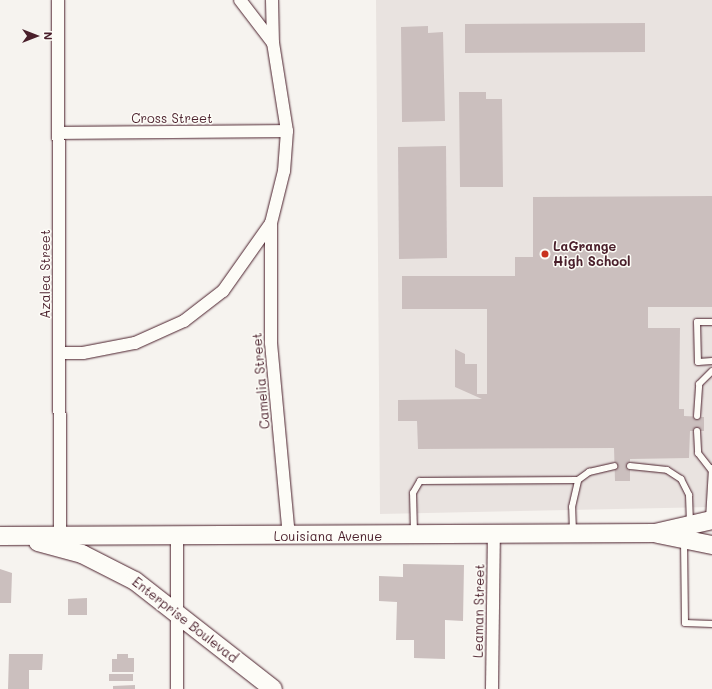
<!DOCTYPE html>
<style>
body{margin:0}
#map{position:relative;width:712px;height:689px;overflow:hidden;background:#f6f3ef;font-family:Mali,sans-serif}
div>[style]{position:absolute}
.built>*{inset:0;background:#e9e3e0}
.building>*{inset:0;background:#cbbfbe}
.roads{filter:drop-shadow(0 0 1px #4a1f2b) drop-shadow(0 0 1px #4a1f2b)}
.lane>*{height:6px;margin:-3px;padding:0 3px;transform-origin:3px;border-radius:3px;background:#fdfcf7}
.street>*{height:12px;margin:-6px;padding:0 6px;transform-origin:6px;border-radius:6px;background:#fdfcf7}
.secondary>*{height:18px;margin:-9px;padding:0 9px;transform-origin:9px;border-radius:9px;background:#fdfcf7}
.dots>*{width:11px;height:11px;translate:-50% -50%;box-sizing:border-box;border:2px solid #fdfcf7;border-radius:50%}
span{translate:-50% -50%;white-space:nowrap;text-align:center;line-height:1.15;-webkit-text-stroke:3px #fdfcf7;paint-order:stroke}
.street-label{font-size:13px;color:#4a1f2b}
.poi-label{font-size:13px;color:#4a1f2b;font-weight:700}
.left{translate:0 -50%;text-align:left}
.north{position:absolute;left:16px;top:16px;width:40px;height:40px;-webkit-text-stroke:3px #fdfcf7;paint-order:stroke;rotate:90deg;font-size:11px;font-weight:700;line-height:16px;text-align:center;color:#4a1f2b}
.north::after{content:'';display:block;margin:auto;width:14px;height:18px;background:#4a1f2b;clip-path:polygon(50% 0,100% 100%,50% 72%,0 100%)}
</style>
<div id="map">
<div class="built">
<i style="clip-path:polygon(376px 0,712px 0,712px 507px,380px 514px)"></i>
</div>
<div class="building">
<i style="clip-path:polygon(645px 23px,645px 52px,465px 53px,465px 24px)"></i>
<i style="clip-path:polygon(428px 26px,428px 33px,443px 32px,445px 121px,402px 122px,401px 27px)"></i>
<i style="clip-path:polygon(459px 92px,486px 92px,486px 99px,502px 99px,503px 187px,460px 187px)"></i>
<i style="clip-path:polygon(446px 146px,447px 258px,399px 259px,398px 147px)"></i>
<i style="clip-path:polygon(712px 196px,712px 307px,648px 307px,648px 328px,680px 328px,679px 409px,684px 409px,684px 416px,704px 417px,704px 431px,690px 431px,689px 458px,630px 459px,630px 481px,615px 481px,614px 448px,418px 449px,417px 421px,398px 421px,398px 400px,482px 399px,455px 387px,455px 349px,465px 354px,465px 364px,477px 364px,477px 394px,487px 394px,487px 309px,402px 309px,402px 276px,515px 276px,515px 257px,533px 257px,533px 197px)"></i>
<i style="clip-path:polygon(403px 564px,464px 565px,463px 621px,445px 620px,445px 659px,414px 658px,414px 640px,396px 640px,397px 602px,379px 601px,379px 576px,403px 577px)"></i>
<i style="clip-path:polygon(0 569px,12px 573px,11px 603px,0 603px)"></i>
<i style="clip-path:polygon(87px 598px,87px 615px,68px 615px,68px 599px)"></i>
<i style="clip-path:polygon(9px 654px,43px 654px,42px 670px,29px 670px,29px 689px,8px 689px)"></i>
<i style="clip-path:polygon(117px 654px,128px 654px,128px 658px,134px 658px,134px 672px,112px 672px,112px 659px,117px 659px)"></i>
<i style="clip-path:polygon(109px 674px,133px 674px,133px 681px,109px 681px)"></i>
<i style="clip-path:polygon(135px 685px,135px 689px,113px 689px,113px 686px)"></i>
</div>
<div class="roads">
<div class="lane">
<i style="left:712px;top:322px;width:15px;rotate:180deg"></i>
<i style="left:697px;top:322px;width:40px;rotate:88.6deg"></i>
<i style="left:698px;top:362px;width:14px;rotate:-4deg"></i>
<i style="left:697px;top:416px;width:32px;rotate:-86deg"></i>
<i style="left:699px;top:384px;width:18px;rotate:-45deg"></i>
<i style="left:697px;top:431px;width:22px;rotate:87deg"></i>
<i style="left:698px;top:453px;width:23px;rotate:52deg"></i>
<i style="left:630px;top:466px;width:37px;rotate:6deg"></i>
<i style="left:667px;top:470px;width:17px;rotate:33deg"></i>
<i style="left:681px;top:479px;width:18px;rotate:63deg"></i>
<i style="left:689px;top:495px;width:29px;rotate:88deg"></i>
<i style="left:709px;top:519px;width:51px;rotate:-86.6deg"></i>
<i style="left:573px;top:532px;width:25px;rotate:-92deg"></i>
<i style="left:572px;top:507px;width:28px;rotate:-77deg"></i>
<i style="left:578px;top:480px;width:14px;rotate:-36deg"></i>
<i style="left:589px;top:472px;width:26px;rotate:-13deg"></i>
<i style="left:414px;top:533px;width:40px;rotate:-91.4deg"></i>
<i style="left:413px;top:493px;width:14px;rotate:-60deg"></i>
<i style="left:420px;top:481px;width:158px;rotate:-0.4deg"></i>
<i style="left:684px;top:541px;width:82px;rotate:89.3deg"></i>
<i style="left:685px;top:623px;width:27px;rotate:2deg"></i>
</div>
<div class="street">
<i style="left:58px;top:0;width:543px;rotate:89.79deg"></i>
<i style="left:272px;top:0;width:43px;rotate:88.7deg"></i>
<i style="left:58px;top:133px;width:229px;rotate:-0.5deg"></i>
<i style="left:271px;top:223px;width:120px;rotate:90deg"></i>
<i style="left:271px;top:343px;width:194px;rotate:84.7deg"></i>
<i style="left:60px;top:353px;width:23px"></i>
<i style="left:83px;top:353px;width:53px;rotate:-10.9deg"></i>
<i style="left:135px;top:343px;width:54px;rotate:-24.2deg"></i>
<i style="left:184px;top:321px;width:49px;rotate:-37.6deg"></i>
<i style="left:223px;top:291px;width:83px;rotate:-54.8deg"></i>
<i style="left:271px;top:223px;width:54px;rotate:-76deg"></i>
<i style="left:284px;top:171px;width:40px;rotate:-85.7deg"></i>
<i style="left:287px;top:131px;width:89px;rotate:-99deg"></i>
<i style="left:273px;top:43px;width:54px;rotate:-127.5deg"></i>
<i style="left:177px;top:536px;width:153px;rotate:90deg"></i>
<i style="left:492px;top:689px;width:155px;rotate:-89.3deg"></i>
</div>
<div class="secondary">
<i style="left:658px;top:534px;width:55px;rotate:11.5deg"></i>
<i style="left:0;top:536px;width:655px;rotate:-0.26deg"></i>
<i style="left:655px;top:533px;width:58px;rotate:-12.8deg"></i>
<i style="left:38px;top:542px;width:46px;rotate:15.3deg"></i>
<i style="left:82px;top:554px;width:59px;rotate:27deg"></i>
<i style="left:135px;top:581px;width:175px;rotate:38deg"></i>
</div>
</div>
<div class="dots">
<i style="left:545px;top:254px;background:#c8321e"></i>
</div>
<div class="street-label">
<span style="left:172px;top:118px">Cross Street</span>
<span style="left:45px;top:274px;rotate:-90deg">Azalea Street</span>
<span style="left:261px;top:381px;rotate:-95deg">Camelia Street</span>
<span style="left:328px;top:536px">Louisiana Avenue</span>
<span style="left:479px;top:611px;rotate:-89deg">Leaman Street</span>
<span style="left:185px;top:620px;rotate:38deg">Enterprise Boulevad</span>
</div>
<div class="poi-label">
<span class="left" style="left:553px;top:254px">LaGrange<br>High School</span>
</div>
<div class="north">N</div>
</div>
